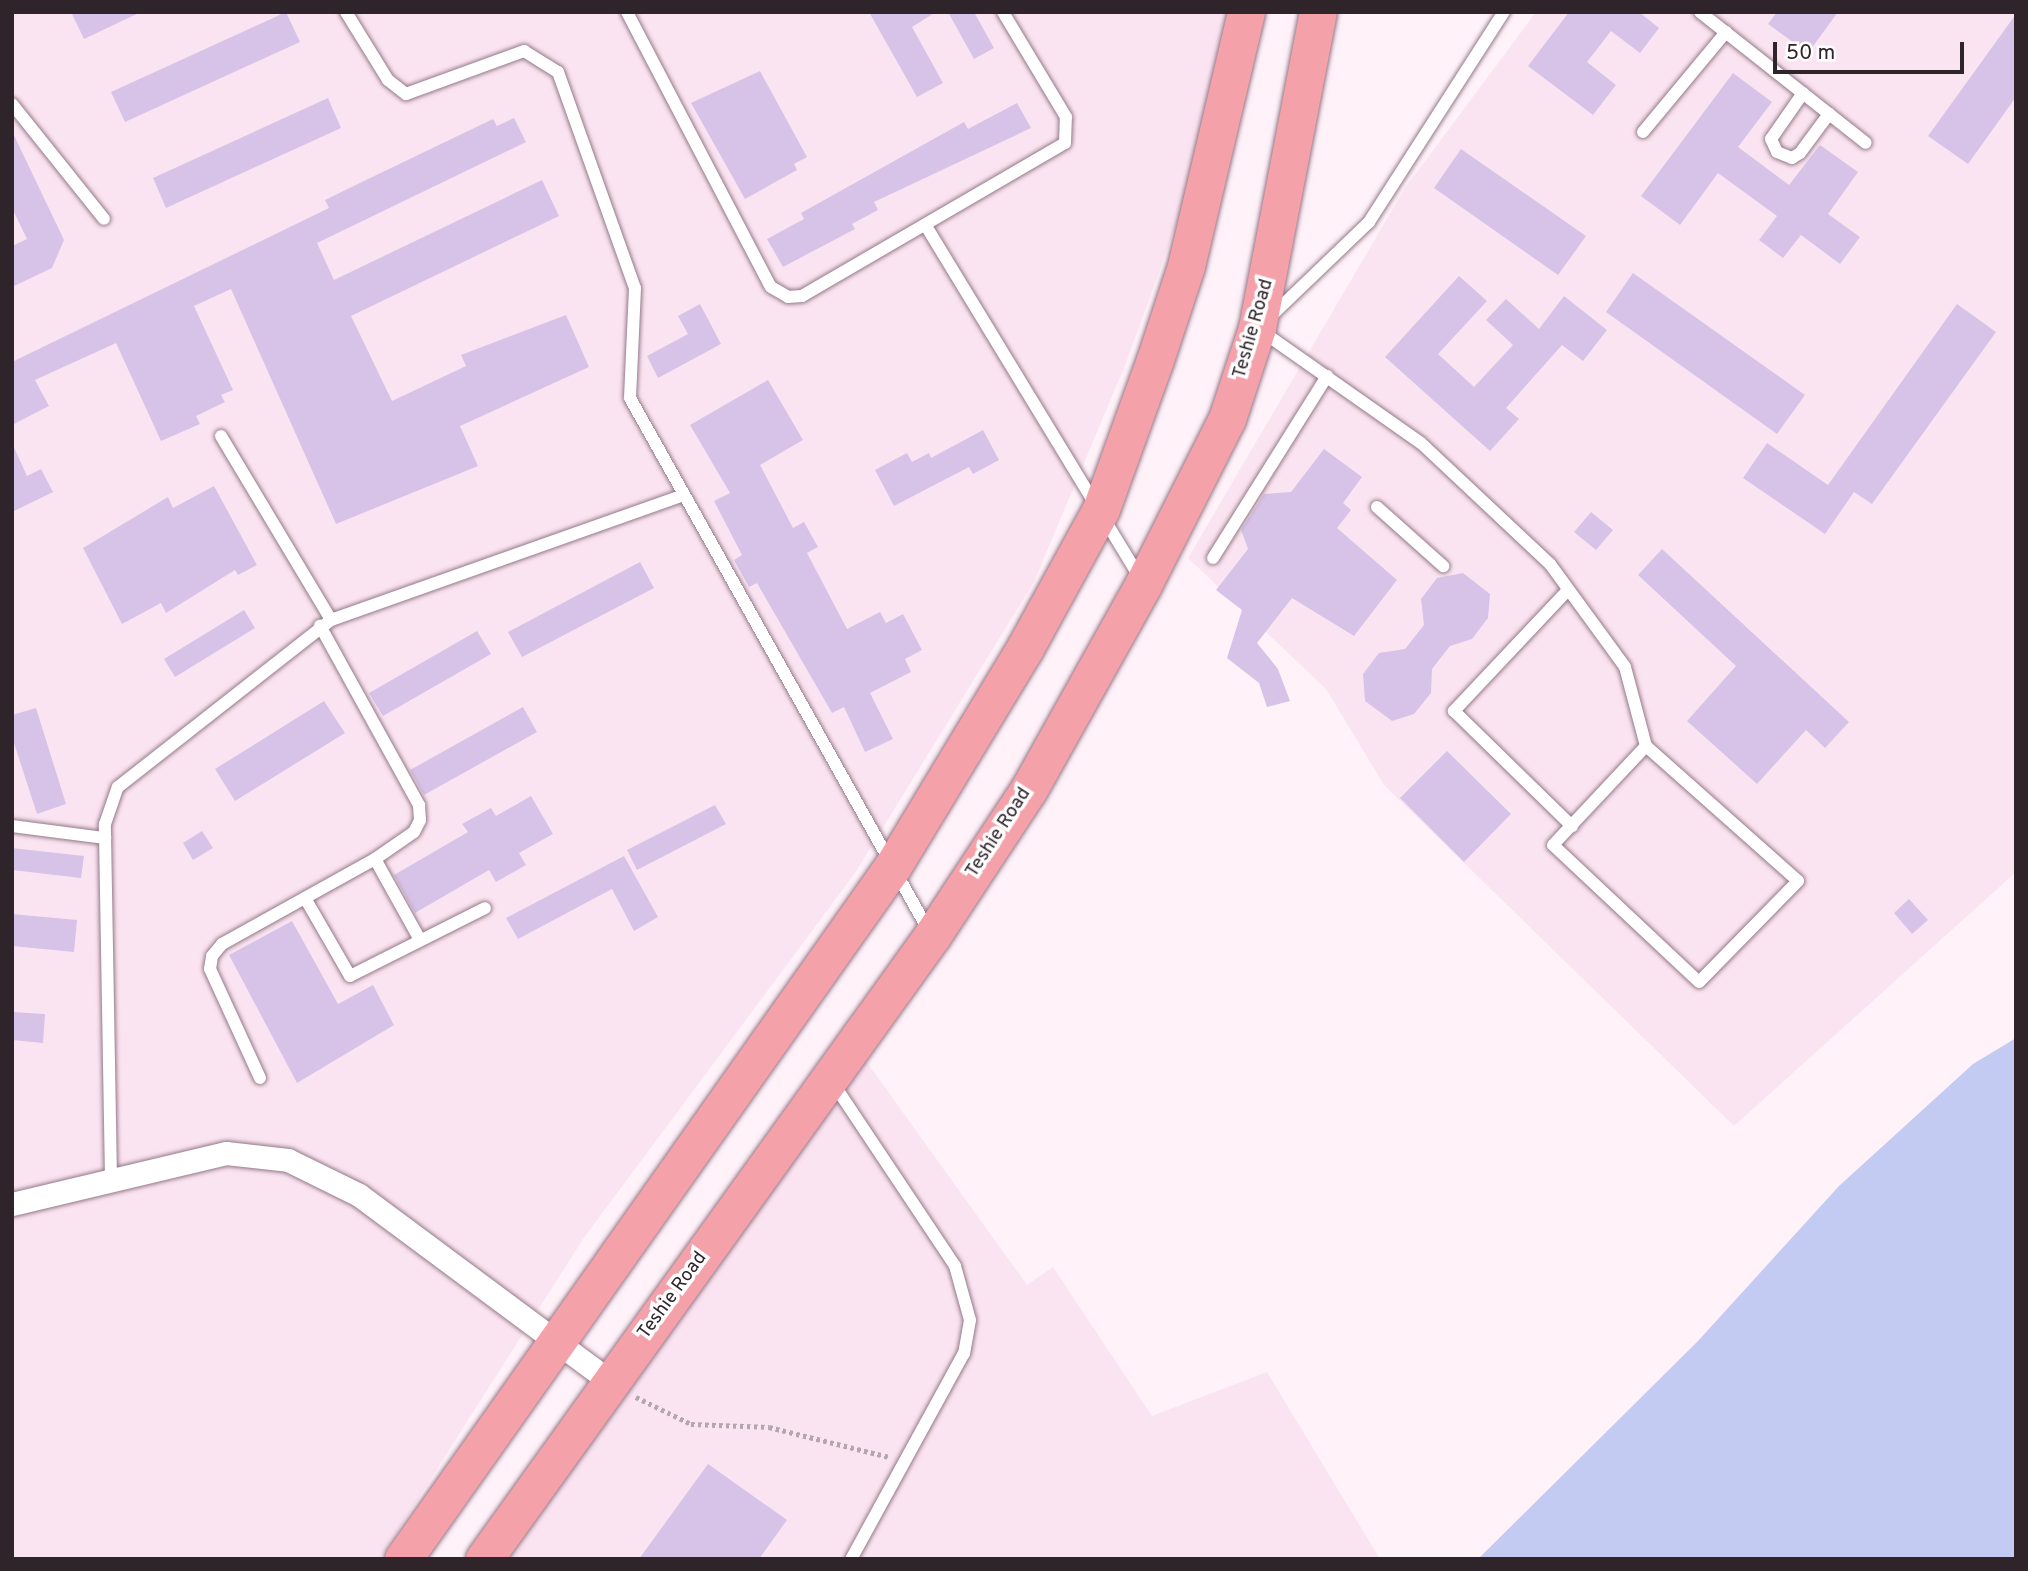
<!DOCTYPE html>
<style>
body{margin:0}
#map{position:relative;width:2028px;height:1571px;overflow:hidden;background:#fff2f9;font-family:Overpass,sans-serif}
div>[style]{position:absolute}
.built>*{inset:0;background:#fbe4f1}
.water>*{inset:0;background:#c4cbf3}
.building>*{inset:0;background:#d7c3e8}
.path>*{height:4.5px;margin-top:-2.25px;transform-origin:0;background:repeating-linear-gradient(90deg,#b3a7ad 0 3.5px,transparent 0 7px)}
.roads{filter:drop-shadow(0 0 2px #947988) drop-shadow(0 0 2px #947988)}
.lane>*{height:12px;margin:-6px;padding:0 6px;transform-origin:6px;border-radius:6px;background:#fff}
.street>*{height:23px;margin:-11.5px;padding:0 11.5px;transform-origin:11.5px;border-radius:11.5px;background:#fff}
.primary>*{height:37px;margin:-18.5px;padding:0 18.5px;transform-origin:18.5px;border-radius:18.5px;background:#f5a1aa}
span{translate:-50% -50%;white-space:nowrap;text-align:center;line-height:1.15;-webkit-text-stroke:7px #fff;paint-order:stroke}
.street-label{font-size:19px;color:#2f242a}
.frame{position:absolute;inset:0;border:14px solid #2f242a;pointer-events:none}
.scale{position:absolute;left:1773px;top:42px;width:191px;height:32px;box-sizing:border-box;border:4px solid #2f242a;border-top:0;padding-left:9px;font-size:21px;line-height:24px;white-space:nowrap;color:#2f242a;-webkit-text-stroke:5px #fff;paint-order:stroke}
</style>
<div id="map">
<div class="built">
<i style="clip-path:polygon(12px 12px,1230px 12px,1184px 203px,1126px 363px,1034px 582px,855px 873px,583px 1239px,380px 1559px,12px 1559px)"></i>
<i style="clip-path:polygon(1536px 12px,2016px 12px,2016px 872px,1734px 1126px,1384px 785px,1326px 689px,1188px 558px,1405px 188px)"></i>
<i style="clip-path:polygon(861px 1054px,1027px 1285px,1053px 1267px,1152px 1416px,1267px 1372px,1380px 1559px,508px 1559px)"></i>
</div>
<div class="water">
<i style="clip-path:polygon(2016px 1038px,2016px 1559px,1478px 1559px,1698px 1341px,1839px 1186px,1973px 1064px)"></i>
</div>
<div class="building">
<i style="clip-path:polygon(71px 12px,141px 12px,84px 39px)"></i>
<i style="clip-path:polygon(286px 12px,300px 42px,125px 122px,111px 92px)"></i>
<i style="clip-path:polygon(869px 12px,936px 12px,912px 27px,943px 83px,917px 97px)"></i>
<i style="clip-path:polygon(948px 12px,974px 12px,994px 48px,974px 59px)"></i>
<i style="clip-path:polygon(1569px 12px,1639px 12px,1659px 28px,1640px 53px,1611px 31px,1587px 62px,1616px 85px,1593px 115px,1528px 66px)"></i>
<i style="clip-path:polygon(1777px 12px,1838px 12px,1808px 53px,1768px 24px)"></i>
<i style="clip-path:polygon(2016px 14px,2016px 97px,1968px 164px,1928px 136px)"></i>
<i style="clip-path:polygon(760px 71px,807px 157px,794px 164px,797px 170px,745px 199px,691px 103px)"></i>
<i style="clip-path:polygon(1733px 73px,1772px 102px,1738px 147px,1789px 185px,1820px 145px,1858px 172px,1828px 214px,1860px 237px,1840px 264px,1801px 235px,1783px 258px,1759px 240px,1777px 216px,1718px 173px,1680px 225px,1641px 196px)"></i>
<i style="clip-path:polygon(328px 98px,341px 128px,166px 208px,153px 178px)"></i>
<i style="clip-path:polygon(1017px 103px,1031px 128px,874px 202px,878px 210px,852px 224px,855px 229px,783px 267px,767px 239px,804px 219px,801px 213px,964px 122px,968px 129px)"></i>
<i style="clip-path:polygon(514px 118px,526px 142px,317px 243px,334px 280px,542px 180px,559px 216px,351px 316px,392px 401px,466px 366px,461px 355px,566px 315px,589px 367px,460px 426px,478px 466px,336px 524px,231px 289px,194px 306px,233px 390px,221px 395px,225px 402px,196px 416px,200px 424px,161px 441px,116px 343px,35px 380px,49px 406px,12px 425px,12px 362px,329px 208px,325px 200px,366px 180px,493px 119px,497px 126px)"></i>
<i style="clip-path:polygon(12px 131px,64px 240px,52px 268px,12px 287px,12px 246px,27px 239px,12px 208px)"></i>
<i style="clip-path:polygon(1461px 149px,1586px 236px,1558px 275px,1434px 188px)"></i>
<i style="clip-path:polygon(1633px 273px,1805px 395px,1777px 434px,1606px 312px)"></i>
<i style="clip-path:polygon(1459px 276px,1487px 301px,1438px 354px,1474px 387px,1513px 345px,1486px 320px,1506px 299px,1539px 329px,1564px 296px,1607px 330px,1583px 361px,1562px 345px,1506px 408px,1519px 419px,1490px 451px,1385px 357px)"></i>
<i style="clip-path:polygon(700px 304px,721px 344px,658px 378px,647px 356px,688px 334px,678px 316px)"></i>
<i style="clip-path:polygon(1957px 304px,1996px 332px,1872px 504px,1854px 492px,1825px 534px,1743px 478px,1767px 443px,1828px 485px)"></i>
<i style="clip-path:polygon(768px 380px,803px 440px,760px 465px,793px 528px,804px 522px,818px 547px,807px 553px,847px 629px,880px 612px,886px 623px,903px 614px,922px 650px,905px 659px,911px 672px,870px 693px,893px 739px,865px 752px,844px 707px,832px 713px,757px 583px,749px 587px,734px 560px,742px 555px,714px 501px,730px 493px,690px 425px)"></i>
<i style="clip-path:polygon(983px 430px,999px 460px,973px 474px,969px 467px,894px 506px,875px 470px,907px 453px,912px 462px,929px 453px,931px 458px)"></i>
<i style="clip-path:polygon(12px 443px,27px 476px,41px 469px,53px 492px,12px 512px)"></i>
<i style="clip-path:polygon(1324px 449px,1362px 477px,1343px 503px,1351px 510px,1337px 528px,1397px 580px,1354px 636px,1292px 598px,1257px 643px,1278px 669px,1290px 701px,1267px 707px,1259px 683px,1227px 658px,1242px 610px,1216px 590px,1248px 549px,1241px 530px,1264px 494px,1291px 492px)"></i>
<i style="clip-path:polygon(214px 486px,257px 565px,238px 575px,235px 570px,166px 613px,161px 603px,122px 624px,83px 548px,168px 497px,173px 508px)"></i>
<i style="clip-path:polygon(1591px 512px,1613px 530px,1596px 550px,1574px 532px)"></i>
<i style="clip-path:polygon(1662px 549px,1849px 722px,1825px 748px,1806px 730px,1757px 784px,1687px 721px,1736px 666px,1638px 575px)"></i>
<i style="clip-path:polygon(640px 562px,654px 588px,522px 657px,508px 632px)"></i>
<i style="clip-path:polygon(1463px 573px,1490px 594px,1488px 618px,1472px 639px,1450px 646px,1432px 669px,1431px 693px,1414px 714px,1392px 721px,1365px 701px,1363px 674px,1379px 653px,1405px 649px,1424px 625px,1421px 599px,1437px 578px)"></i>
<i style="clip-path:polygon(244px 610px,255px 628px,175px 677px,164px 659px)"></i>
<i style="clip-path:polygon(477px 631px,491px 654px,383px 716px,369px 693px)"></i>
<i style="clip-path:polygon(324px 701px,345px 733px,235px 801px,215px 769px)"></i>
<i style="clip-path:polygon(523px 707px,537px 732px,424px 795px,410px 770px)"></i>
<i style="clip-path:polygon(36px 708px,66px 804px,37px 814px,12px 737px,12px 715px)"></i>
<i style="clip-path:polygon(1447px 751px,1511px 814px,1464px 862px,1400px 798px)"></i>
<i style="clip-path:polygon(531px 796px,553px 834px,519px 853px,526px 865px,496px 882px,489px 870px,415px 913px,394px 875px,468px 832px,462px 824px,491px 808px,496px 816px)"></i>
<i style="clip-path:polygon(715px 805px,726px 824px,637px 870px,627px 850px)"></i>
<i style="clip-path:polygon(202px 831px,213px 848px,193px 860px,183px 843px)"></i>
<i style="clip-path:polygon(12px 848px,84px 856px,81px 878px,12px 870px)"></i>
<i style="clip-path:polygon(624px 856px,658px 917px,634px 931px,612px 889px,518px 939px,506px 918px)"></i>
<i style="clip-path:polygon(1909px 899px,1928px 920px,1912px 934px,1894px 913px)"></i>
<i style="clip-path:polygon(12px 914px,77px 920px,74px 952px,12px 946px)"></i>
<i style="clip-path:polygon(292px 921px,338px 1004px,373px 985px,394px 1025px,297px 1083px,229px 955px)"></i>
<i style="clip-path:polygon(12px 1012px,45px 1014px,43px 1043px,12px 1040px)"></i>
<i style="clip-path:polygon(708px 1464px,787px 1520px,759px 1559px,639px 1559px)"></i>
</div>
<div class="path">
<i style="left:636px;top:1397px;width:61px;rotate:26.1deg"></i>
<i style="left:691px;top:1424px;width:78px;rotate:2.2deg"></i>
<i style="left:769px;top:1427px;width:124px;rotate:14deg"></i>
</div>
<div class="roads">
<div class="lane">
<i style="left:346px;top:12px;width:80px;rotate:58.3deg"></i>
<i style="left:388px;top:80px;width:23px;rotate:38deg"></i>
<i style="left:406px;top:94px;width:126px;rotate:-20deg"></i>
<i style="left:524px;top:51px;width:40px;rotate:32deg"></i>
<i style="left:558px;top:72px;width:229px;rotate:70.4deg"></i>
<i style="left:635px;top:288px;width:110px;rotate:92.6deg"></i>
<i style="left:630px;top:398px;width:613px;rotate:60.72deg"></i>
<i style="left:627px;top:12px;width:310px;rotate:62.4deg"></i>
<i style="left:771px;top:287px;width:20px;rotate:30deg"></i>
<i style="left:788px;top:297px;width:14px;rotate:-4deg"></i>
<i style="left:802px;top:296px;width:304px;rotate:-30.2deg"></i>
<i style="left:1065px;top:143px;width:26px;rotate:-88deg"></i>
<i style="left:1066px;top:117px;width:122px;rotate:-121deg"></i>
<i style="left:1700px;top:12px;width:211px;rotate:38.3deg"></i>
<i style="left:1803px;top:93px;width:56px;rotate:124.8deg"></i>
<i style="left:1771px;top:139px;width:14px;rotate:65deg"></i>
<i style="left:1777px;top:152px;width:16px;rotate:22deg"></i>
<i style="left:1792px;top:158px;width:9px;rotate:-32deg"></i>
<i style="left:1800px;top:153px;width:49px;rotate:-53.4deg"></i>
<i style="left:12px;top:104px;width:147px;rotate:51.3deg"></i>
<i style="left:1643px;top:132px;width:130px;rotate:-50.3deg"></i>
<i style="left:926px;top:226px;width:412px;rotate:58.7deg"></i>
<i style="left:1269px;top:318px;width:139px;rotate:-43.8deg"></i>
<i style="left:1369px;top:222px;width:250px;rotate:-57.3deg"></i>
<i style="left:1260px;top:330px;width:197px;rotate:35.1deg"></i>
<i style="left:1421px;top:443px;width:177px;rotate:43.2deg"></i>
<i style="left:1550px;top:564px;width:127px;rotate:53.9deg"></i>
<i style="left:1625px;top:667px;width:82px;rotate:75.1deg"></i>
<i style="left:1646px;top:746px;width:203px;rotate:41.6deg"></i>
<i style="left:1798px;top:881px;width:141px;rotate:134.4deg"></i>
<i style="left:1699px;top:982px;width:200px;rotate:-136.8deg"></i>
<i style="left:1553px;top:845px;width:136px;rotate:-46.8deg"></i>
<i style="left:221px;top:436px;width:214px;rotate:59.1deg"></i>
<i style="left:1377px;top:507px;width:89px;rotate:41.8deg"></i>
<i style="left:1213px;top:558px;width:215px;rotate:-57.9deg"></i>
<i style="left:1567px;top:591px;width:165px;rotate:133.3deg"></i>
<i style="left:1454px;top:711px;width:165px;rotate:44.3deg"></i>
<i style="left:12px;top:826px;width:94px;rotate:7.4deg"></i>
<i style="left:375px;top:859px;width:93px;rotate:60.9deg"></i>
<i style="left:305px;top:898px;width:90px;rotate:60deg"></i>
<i style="left:350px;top:976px;width:151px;rotate:-26.7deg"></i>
<i style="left:260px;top:1078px;width:120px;rotate:-114.6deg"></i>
<i style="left:210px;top:969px;width:13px;rotate:-81deg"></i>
<i style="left:212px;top:956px;width:16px;rotate:-50deg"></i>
<i style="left:222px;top:944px;width:175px;rotate:-29.1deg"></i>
<i style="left:375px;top:859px;width:47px;rotate:-34.7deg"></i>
<i style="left:414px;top:832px;width:13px;rotate:-63deg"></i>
<i style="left:420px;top:820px;width:15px;rotate:-94deg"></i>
<i style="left:419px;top:805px;width:205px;rotate:-118.9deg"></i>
<i style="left:833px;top:1083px;width:220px;rotate:56.3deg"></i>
<i style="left:955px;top:1266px;width:56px;rotate:74.5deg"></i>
<i style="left:970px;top:1320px;width:34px;rotate:100deg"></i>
<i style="left:964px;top:1353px;width:235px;rotate:118.7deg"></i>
<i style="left:111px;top:1178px;width:354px;rotate:-91deg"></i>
<i style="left:105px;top:824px;width:39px;rotate:-71deg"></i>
<i style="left:118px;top:787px;width:271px;rotate:-38.1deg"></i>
<i style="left:331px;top:620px;width:371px;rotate:-19.5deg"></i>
</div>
<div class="street">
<i style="left:12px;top:1204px;width:220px;rotate:-13.4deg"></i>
<i style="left:226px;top:1153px;width:62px;rotate:6.4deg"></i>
<i style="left:288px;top:1160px;width:79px;rotate:26.2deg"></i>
<i style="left:359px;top:1195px;width:314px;rotate:36.6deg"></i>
</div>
<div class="primary">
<i style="left:403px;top:1559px;width:849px;rotate:-54.74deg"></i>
<i style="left:893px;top:866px;width:255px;rotate:-58.8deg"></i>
<i style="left:1025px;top:648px;width:158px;rotate:-61.3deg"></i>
<i style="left:1101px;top:509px;width:158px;rotate:-70.1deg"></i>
<i style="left:1155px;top:360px;width:99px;rotate:-71.7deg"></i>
<i style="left:1186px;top:266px;width:261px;rotate:-76.7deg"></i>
<i style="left:484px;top:1559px;width:767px;rotate:-54.28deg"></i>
<i style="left:932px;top:936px;width:176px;rotate:-56.6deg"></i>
<i style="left:1029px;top:789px;width:234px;rotate:-60.8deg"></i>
<i style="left:1143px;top:585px;width:186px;rotate:-63.2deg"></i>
<i style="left:1227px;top:419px;width:96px;rotate:-71.8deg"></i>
<i style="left:1257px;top:328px;width:322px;rotate:-79.1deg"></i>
</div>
</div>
<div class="street-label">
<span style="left:1254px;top:329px;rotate:-74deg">Teshie Road</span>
<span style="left:999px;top:833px;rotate:-57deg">Teshie Road</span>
<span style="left:673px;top:1296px;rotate:-54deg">Teshie Road</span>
</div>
<div class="frame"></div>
<div class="scale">50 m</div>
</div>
